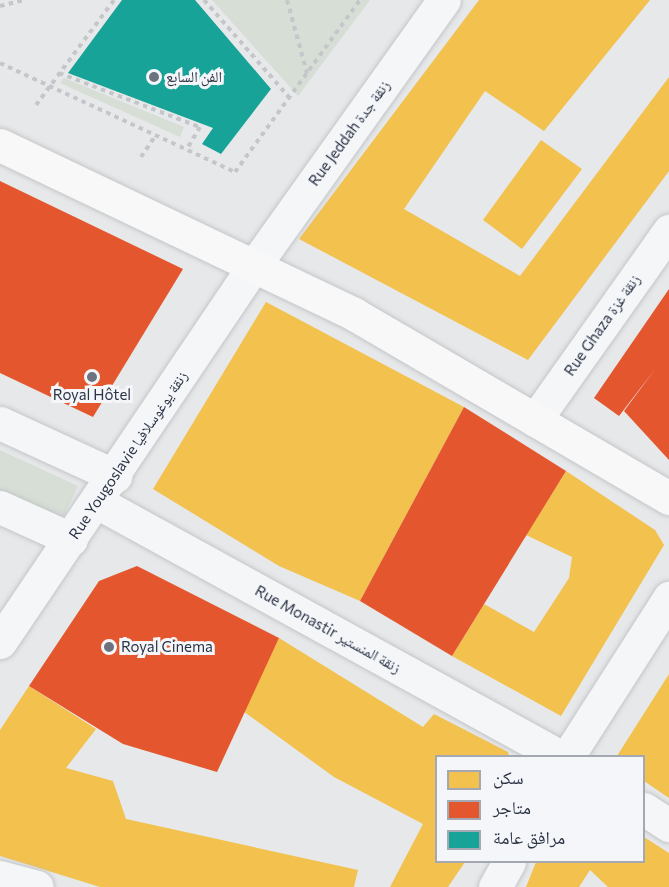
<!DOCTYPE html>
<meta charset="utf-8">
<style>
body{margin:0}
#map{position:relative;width:669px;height:887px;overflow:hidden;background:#e6e8ea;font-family:Commissioner,"Noto Naskh Arabic",sans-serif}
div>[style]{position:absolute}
.green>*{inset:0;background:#d6ded6}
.homes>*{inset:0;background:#f2c14e}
.shops>*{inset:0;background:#e4572e}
.public>*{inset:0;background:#17a398}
.path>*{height:4px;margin-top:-2px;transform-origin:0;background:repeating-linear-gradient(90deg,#c5c6ca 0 4.5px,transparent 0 9px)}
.roads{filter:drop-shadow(0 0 2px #c4c6c8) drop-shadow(0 0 2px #c4c6c8)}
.street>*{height:33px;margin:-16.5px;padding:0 16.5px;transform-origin:16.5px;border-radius:16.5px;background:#f5f6f7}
.secondary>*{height:33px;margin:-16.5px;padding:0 16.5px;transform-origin:16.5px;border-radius:16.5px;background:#f8f8f8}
.dots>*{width:16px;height:16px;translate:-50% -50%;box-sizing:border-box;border:3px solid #f4f6f9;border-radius:50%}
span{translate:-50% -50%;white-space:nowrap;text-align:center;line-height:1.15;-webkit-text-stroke:6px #f4f6f9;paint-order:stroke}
.poi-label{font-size:15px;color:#2b3445}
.left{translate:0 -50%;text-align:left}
.street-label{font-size:15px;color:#2b3445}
.legend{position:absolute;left:435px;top:755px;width:210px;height:108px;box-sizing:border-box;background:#f4f6f9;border:2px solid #a4a8b1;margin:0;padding:8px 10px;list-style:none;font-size:18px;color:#2b3445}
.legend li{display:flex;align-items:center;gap:12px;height:30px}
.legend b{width:30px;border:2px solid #a4a8b1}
</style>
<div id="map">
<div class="green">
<i style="clip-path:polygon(212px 0,370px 0,298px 96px)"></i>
<i style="clip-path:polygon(64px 78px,184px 127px,180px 137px,60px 83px)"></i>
<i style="clip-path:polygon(0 450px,78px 486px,62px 520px,0 492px)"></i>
</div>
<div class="homes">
<i style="clip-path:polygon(479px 0,650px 0,544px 131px,485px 91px,404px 209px,520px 276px,669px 77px,669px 171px,528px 360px,299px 239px)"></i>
<i style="clip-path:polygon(541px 140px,582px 169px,522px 249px,483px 220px)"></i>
<i style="clip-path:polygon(266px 302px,464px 407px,360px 601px,279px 566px,153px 489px)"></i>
<i style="clip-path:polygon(566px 471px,655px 530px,664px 545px,561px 716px,452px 656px,484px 604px,534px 632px,569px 578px,572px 557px,526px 535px)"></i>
<i style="clip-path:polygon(279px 638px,423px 727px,434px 714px,508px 752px,509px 756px,436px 756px,436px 862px,465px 862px,448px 887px,390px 887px,423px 824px,334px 777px,243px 711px)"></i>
<i style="clip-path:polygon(669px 674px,669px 798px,644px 781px,644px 756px,617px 756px)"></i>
<i style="clip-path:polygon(29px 686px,96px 729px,66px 768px,113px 781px,126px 819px,358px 870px,354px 887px,100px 887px,0 856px,0 730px)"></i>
<i style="clip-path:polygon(644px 837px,669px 853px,669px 887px,608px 887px,590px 870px,579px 887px,526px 887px,536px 862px,644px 862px)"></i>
</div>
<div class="shops">
<i style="clip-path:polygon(0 181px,183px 269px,93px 417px,0 373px)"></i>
<i style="clip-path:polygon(669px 289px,669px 460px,624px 411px,656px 368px,619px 416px,594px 398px)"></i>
<i style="clip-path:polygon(464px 407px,566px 471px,452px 656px,360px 601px)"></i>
<i style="clip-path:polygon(137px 566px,279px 638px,217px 772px,123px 744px,29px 686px,99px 581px)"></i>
</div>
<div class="public">
<i style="clip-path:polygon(122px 0,195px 0,271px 89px,221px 154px,202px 144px,213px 128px,68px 73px)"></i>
</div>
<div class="path">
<i style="left:204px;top:0;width:129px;rotate:48.8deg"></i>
<i style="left:287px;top:0;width:76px;rotate:74.7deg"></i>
<i style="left:0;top:6px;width:25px;rotate:-14deg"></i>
<i style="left:0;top:63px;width:259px;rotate:24.9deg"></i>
<i style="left:235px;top:172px;width:213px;rotate:-54deg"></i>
<i style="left:59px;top:73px;width:151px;rotate:21deg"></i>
<i style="left:200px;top:127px;width:27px;rotate:121deg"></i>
<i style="left:36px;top:105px;width:131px;rotate:-53.4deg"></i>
<i style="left:141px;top:157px;width:25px;rotate:-56deg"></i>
</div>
<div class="roads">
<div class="street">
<i style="left:535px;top:420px;width:232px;rotate:-54.7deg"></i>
<i style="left:0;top:423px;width:127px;rotate:24.7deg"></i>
<i style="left:97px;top:502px;width:527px;rotate:28.8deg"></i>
<i style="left:0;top:507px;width:78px;rotate:24.3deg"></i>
<i style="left:0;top:642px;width:454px;rotate:-56deg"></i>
<i style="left:254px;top:266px;width:327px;rotate:-54.5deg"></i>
<i style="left:568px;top:756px;width:188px;rotate:-57.4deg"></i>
<i style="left:644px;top:809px;width:30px;rotate:33deg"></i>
<i style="left:0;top:877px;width:38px;rotate:15deg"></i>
<i style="left:495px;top:887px;width:29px;rotate:-61deg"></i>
</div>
<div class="secondary">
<i style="left:0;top:145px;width:392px;rotate:25.5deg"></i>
<i style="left:354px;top:314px;width:365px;rotate:30.3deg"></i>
</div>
</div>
<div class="dots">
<i style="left:154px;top:77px;background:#6c737f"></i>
<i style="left:92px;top:377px;background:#6c737f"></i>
<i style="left:109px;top:647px;background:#6c737f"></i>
</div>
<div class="poi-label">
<span class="left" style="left:166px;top:77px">الفن السابع</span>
<span style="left:92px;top:395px">Royal Hôtel</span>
<span class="left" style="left:121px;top:647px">Royal Cinema</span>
</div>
<div class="street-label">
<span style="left:349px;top:133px;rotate:-54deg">Rue Jeddah زنقة جدة</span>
<span style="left:602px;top:325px;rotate:-55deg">Rue Ghaza زنقة غزة</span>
<span style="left:128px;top:455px;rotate:-56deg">Rue Yougoslavie زنقة يوغوسلافيا</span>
<span style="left:328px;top:629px;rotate:29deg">Rue Monastir زنقة المنستير</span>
</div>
<ul class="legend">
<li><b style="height:16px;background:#f2c14e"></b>سكن</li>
<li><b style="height:16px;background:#e4572e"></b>متاجر</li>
<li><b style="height:16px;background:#17a398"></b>مرافق عامة</li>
</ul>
</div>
